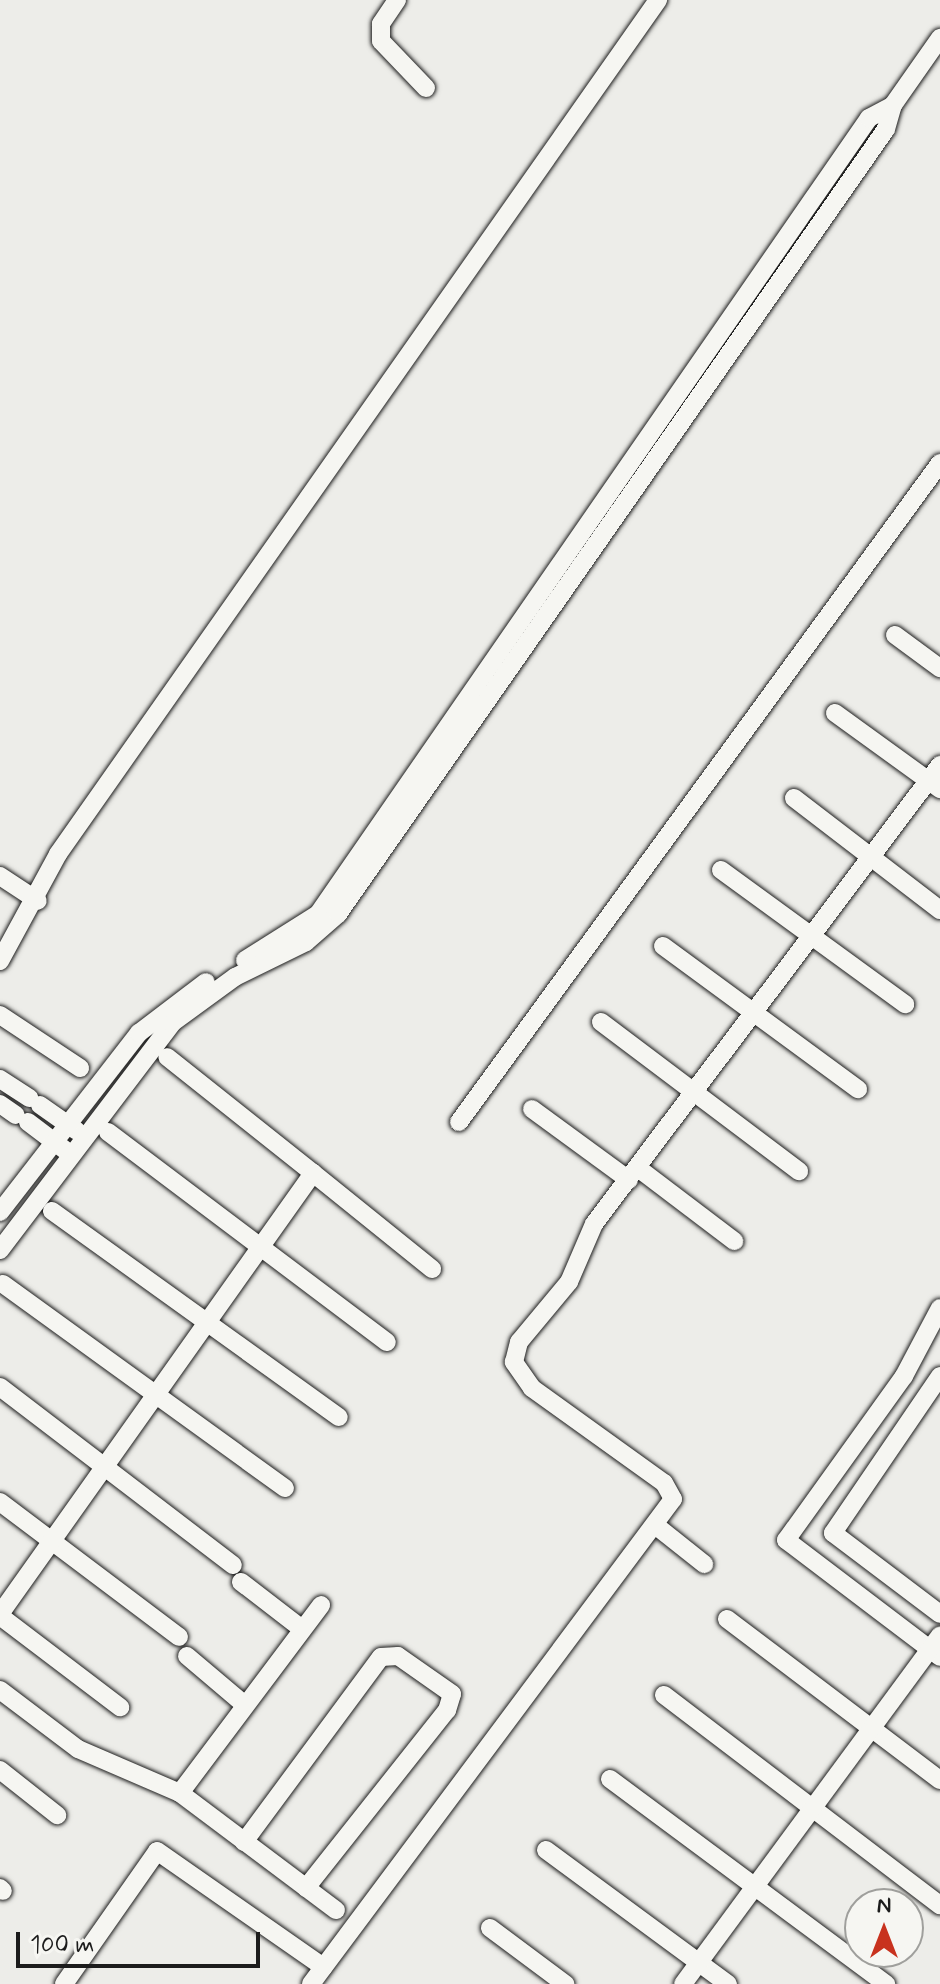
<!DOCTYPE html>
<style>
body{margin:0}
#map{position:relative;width:940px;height:1984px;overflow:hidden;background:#edede9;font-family:Mynerve,sans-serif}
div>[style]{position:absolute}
.roads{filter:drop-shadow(0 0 2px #1c1c1c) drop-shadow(0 0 2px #1c1c1c)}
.minor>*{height:18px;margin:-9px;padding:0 9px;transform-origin:9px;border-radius:9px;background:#f6f6f2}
span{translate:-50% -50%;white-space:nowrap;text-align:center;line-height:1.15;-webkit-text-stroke:6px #f6f6f2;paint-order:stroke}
.north{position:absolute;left:844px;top:1888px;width:80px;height:80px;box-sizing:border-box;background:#f6f6f2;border:2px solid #9f9f9c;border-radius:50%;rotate:0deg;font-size:22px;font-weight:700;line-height:32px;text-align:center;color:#1c1c1c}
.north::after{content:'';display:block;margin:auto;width:28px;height:36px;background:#c8321e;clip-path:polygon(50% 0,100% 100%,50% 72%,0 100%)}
.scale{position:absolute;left:16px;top:1932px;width:244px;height:36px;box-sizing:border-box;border:4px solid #1c1c1c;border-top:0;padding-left:10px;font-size:24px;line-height:28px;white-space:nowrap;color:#1c1c1c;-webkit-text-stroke:6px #f6f6f2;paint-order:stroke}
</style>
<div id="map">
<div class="roads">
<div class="minor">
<i style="left:397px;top:0;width:29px;rotate:124deg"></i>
<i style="left:381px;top:24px;width:17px;rotate:90deg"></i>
<i style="left:381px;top:41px;width:65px;rotate:46.2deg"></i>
<i style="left:895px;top:635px;width:56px;rotate:36.3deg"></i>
<i style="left:835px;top:713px;width:130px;rotate:35.9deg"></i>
<i style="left:794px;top:798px;width:184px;rotate:37.5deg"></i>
<i style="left:721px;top:870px;width:228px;rotate:36.1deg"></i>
<i style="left:0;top:876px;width:45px;rotate:33.3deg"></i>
<i style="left:663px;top:946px;width:242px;rotate:36.3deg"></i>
<i style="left:245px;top:960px;width:86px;rotate:-32.2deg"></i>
<i style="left:318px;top:914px;width:968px;rotate:-55.31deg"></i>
<i style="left:869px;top:118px;width:27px;rotate:-28deg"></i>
<i style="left:0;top:961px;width:122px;rotate:-61.5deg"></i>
<i style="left:58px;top:854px;width:1044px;rotate:-54.91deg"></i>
<i style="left:0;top:1015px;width:96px;rotate:33.5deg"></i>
<i style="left:601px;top:1022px;width:248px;rotate:37deg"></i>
<i style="left:0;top:1079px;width:35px;rotate:33deg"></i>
<i style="left:0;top:1104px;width:19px;rotate:35deg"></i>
<i style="left:40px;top:1105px;width:45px;rotate:35.1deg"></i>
<i style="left:532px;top:1109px;width:120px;rotate:36.2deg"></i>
<i style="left:28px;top:1122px;width:46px;rotate:37.1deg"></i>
<i style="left:459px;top:1122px;width:816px;rotate:-53.87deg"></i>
<i style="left:108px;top:1132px;width:349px;rotate:37deg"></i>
<i style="left:638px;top:1168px;width:121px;rotate:37.2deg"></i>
<i style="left:313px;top:1173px;width:153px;rotate:38.9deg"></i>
<i style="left:52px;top:1211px;width:353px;rotate:35.7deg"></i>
<i style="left:0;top:1212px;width:227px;rotate:-52.2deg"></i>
<i style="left:139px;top:1033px;width:84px;rotate:-37.3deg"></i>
<i style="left:0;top:1250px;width:285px;rotate:-52.8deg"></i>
<i style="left:172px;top:1023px;width:78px;rotate:-36.1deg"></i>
<i style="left:235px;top:977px;width:79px;rotate:-26.2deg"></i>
<i style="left:306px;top:942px;width:43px;rotate:-41.2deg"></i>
<i style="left:338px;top:914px;width:957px;rotate:-55.08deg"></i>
<i style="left:886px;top:129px;width:25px;rotate:-74deg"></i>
<i style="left:893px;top:105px;width:82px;rotate:-55deg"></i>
<i style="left:3px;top:1284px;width:348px;rotate:35.9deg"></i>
<i style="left:940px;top:1308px;width:77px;rotate:117.9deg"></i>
<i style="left:904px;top:1376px;width:202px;rotate:125.7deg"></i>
<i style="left:786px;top:1540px;width:193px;rotate:37.2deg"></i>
<i style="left:940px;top:1376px;width:190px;rotate:124.3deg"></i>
<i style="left:833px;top:1533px;width:134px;rotate:37.1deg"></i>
<i style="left:0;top:1387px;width:293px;rotate:37.4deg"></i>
<i style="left:0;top:1502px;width:224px;rotate:37deg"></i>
<i style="left:655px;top:1525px;width:63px;rotate:38.5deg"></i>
<i style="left:241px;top:1582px;width:77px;rotate:37.6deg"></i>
<i style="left:0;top:1614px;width:541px;rotate:-54.63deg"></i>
<i style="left:313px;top:1173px;width:186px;rotate:-141.5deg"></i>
<i style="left:0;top:1616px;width:151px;rotate:37.2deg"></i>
<i style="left:727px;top:1619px;width:267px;rotate:37.1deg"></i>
<i style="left:187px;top:1656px;width:76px;rotate:40.2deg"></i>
<i style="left:0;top:1690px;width:98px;rotate:37.1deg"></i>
<i style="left:78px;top:1749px;width:111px;rotate:23.3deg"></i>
<i style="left:180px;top:1793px;width:195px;rotate:36.9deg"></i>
<i style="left:664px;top:1695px;width:347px;rotate:37.3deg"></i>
<i style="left:0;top:1770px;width:73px;rotate:38.3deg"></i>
<i style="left:610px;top:1779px;width:344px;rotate:36.6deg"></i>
<i style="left:180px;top:1793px;width:235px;rotate:-53.1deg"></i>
<i style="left:244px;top:1842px;width:230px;rotate:-53.5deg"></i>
<i style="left:381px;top:1657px;width:17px;rotate:-3deg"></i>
<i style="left:398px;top:1656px;width:66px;rotate:35.1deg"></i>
<i style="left:452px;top:1694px;width:17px;rotate:107deg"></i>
<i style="left:447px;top:1710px;width:227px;rotate:128.4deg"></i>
<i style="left:546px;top:1850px;width:226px;rotate:36.4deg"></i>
<i style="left:0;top:1888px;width:4px;rotate:45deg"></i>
<i style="left:490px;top:1928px;width:94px;rotate:36.7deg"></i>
<i style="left:64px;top:1984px;width:162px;rotate:-55deg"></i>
<i style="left:157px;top:1851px;width:203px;rotate:34.9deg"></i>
<i style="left:311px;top:1984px;width:605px;rotate:-53.26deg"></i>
<i style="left:673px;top:1499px;width:18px;rotate:-119deg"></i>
<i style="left:664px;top:1483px;width:163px;rotate:-144.3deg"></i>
<i style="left:532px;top:1388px;width:32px;rotate:-125deg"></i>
<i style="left:514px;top:1362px;width:21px;rotate:-76deg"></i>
<i style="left:519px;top:1342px;width:78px;rotate:-50.2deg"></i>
<i style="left:569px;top:1282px;width:63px;rotate:-66.7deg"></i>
<i style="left:594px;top:1224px;width:575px;rotate:-52.99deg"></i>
<i style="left:683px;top:1984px;width:433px;rotate:-53.6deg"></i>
</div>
</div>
<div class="north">N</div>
<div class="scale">100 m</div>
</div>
